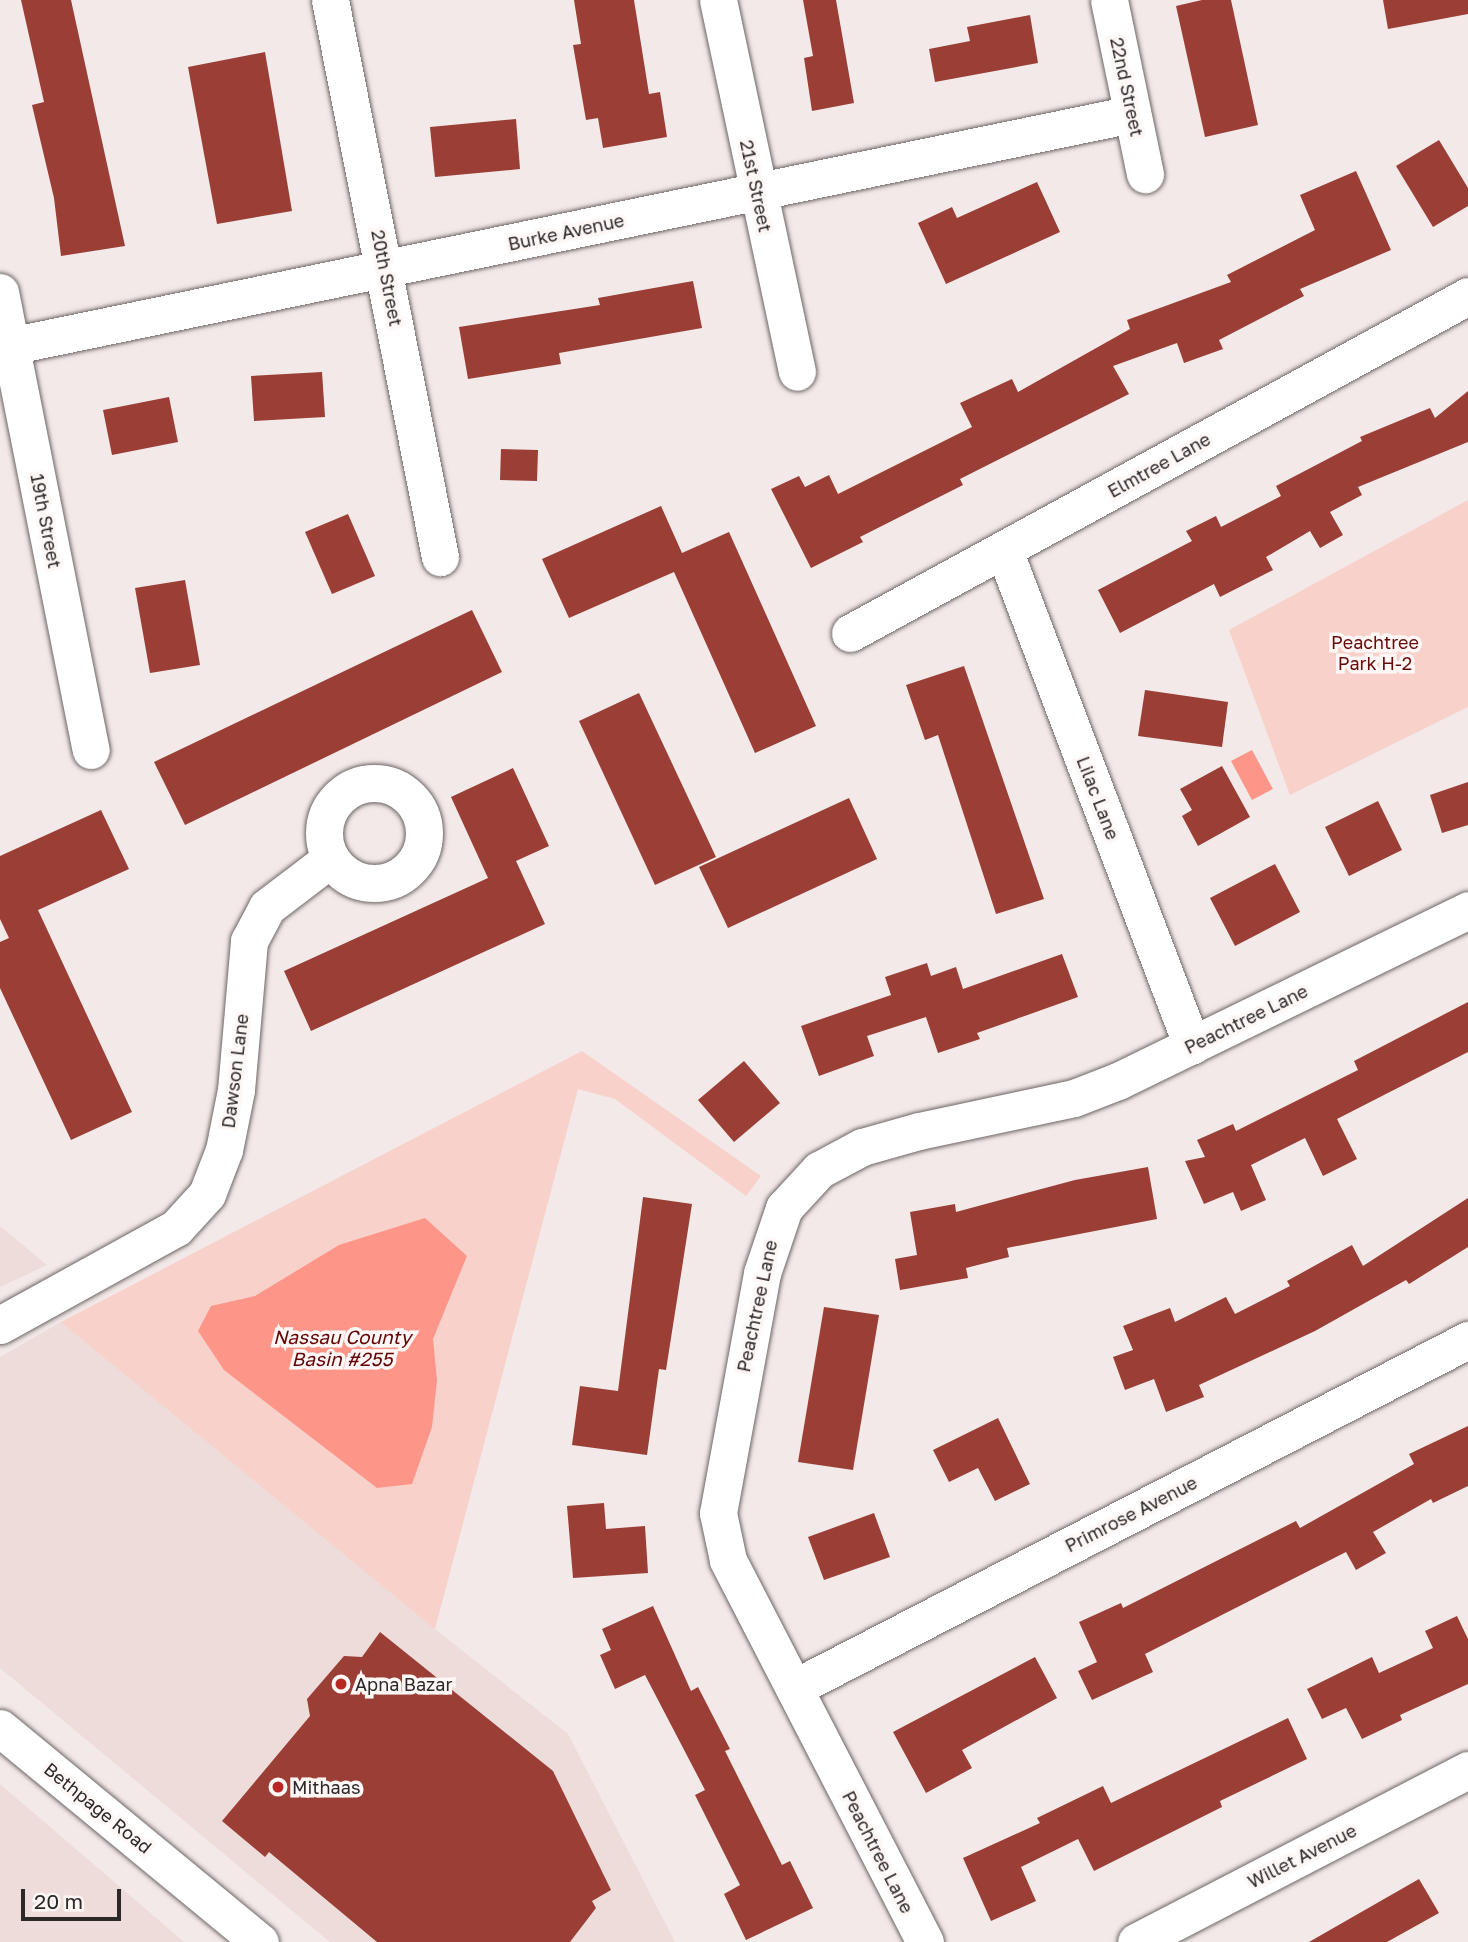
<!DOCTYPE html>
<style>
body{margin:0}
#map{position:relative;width:1468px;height:1942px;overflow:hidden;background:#f2e9e8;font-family:"Golos Text",sans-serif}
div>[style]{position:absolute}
.built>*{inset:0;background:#eddcd9}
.green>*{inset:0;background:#f8d1cb}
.water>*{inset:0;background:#fd9589}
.building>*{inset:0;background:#9b3e36}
.roads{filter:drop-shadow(0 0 2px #6e6665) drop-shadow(0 0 2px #6e6665)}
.minor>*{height:37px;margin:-18.5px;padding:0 18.5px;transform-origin:18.5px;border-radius:18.5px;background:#fff}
.minor>.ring{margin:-18.5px;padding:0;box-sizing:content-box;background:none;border:37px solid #fff;border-radius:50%}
.dots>*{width:19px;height:19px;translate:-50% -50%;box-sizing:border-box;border:4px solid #fef7f6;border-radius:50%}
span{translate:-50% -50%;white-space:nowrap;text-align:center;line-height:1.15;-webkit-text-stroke:7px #fef7f6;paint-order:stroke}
.street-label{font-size:18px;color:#2c2828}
.park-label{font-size:18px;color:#670a0a}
.poi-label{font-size:18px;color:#2c2828}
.left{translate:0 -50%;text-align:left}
.water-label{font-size:19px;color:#630406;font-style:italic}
.scale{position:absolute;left:21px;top:1889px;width:100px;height:32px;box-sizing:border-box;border:4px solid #2c2828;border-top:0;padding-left:9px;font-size:21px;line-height:24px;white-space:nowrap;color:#2c2828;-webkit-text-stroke:5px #fef7f6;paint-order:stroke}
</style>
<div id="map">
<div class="built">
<i style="clip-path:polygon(0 1226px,47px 1265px,0 1287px)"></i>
<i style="clip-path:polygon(61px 1322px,170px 1381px,435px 1629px,568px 1734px,675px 1942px,330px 1942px,0 1668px,0 1357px)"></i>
<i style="clip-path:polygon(0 1784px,184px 1942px,0 1942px)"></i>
</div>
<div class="green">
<i style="clip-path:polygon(1468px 500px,1468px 707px,1290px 795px,1229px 630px)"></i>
<i style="clip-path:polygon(582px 1051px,761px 1176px,746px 1196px,615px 1099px,578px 1089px,435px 1629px,61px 1322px)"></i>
</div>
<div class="water">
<i style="clip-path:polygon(1252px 750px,1273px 789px,1252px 800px,1231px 761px)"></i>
<i style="clip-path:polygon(425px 1218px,467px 1256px,433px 1339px,437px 1380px,432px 1427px,412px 1484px,377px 1488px,224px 1370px,198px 1331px,211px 1306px,255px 1296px,339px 1245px)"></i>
</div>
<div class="building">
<i style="clip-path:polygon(21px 0,71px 0,125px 246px,61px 256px,54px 198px,32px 105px,44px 102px)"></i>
<i style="clip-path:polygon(574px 0,634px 0,649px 94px,660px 92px,667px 137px,603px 148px,598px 118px,586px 120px,573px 45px,581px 44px)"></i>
<i style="clip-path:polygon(803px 0,836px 0,854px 103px,812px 111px,804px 58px,813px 56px)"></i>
<i style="clip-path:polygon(1202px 0,1231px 0,1258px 125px,1205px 137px,1176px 6px)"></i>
<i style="clip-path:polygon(1383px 0,1468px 0,1468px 14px,1388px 29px)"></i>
<i style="clip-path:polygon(1030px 15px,1038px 63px,935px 82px,929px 49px,970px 41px,967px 27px)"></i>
<i style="clip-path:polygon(265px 52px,292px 211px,217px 224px,188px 67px)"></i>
<i style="clip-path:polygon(516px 119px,520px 169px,435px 177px,430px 127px)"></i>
<i style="clip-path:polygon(1439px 140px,1468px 188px,1468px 206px,1433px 227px,1396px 166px)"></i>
<i style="clip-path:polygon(1356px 171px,1391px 250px,1300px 289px,1304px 296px,1219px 340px,1223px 349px,1184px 363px,1177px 343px,1113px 366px,1129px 394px,960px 479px,963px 485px,860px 537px,863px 542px,811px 568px,771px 489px,799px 476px,805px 487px,829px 475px,838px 494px,972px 427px,960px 403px,1012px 379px,1018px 392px,1130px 329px,1127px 320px,1231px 282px,1227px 275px,1315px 230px,1300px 195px)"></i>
<i style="clip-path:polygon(1037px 182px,1060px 232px,946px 284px,918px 223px,952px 207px,957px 218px)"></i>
<i style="clip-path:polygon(693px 281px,702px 328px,559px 353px,561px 364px,468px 379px,459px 327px,600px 305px,598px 298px)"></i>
<i style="clip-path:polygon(322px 372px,325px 417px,254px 421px,251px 376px)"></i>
<i style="clip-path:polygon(1468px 391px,1468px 442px,1358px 487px,1362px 495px,1330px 512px,1343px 535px,1320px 548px,1310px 531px,1266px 557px,1273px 570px,1220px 597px,1214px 584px,1120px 633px,1098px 590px,1192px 541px,1186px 531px,1216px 516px,1221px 527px,1281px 496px,1276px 486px,1362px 441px,1360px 437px,1430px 408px,1435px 418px)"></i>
<i style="clip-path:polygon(169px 397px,178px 442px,112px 455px,103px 410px)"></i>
<i style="clip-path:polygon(501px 449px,538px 450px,537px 481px,500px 480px)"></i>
<i style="clip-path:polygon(661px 506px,682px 553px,729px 532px,816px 726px,755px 753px,674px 572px,569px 618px,542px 559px)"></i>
<i style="clip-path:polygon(348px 514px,375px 576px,332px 594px,305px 532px)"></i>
<i style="clip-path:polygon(185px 580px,200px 665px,150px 673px,135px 588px)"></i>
<i style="clip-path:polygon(472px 610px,502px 672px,185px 825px,154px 762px)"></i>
<i style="clip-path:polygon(964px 666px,1044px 899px,996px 914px,938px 735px,925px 740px,906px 685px)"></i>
<i style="clip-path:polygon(1145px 690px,1228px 702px,1222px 747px,1138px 736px)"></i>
<i style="clip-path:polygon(639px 693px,716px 857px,655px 885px,579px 721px)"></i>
<i style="clip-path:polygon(1222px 766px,1250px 817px,1198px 846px,1182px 816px,1192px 810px,1180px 789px)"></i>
<i style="clip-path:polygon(513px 768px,549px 846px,516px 861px,545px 924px,311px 1031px,284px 971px,488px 878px,451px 797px)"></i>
<i style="clip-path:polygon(1468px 782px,1468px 825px,1442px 833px,1430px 795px)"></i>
<i style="clip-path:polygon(849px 798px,877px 859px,728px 928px,699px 867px)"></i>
<i style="clip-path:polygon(1378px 801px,1402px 850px,1349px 876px,1325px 827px)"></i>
<i style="clip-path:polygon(101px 810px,129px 869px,38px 910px,132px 1112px,71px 1140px,0 988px,0 942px,9px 938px,0 919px,0 856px)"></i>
<i style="clip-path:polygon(1275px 864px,1300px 912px,1235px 946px,1210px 898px)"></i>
<i style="clip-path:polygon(1062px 954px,1078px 997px,977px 1033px,980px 1039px,938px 1053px,926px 1017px,867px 1036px,874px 1056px,819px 1076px,801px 1026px,891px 995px,885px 977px,927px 963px,931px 976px,956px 967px,963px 989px)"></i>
<i style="clip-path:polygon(1468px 1002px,1468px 1052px,1337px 1119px,1357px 1159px,1323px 1176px,1305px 1138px,1251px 1165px,1266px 1200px,1241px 1211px,1233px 1192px,1204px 1204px,1185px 1161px,1205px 1157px,1197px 1140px,1233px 1124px,1236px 1131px,1358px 1070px,1354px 1061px)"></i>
<i style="clip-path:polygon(744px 1061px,780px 1103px,734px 1142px,698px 1100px)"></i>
<i style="clip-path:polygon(1148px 1167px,1157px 1219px,1007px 1248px,1009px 1257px,966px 1268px,968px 1278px,900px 1290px,895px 1259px,917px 1255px,910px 1212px,955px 1204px,956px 1212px,1075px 1180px)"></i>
<i style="clip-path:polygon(643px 1197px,692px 1204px,666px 1370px,659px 1369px,647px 1455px,572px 1445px,580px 1386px,618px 1391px)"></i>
<i style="clip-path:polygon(1468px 1198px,1468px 1247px,1409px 1284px,1406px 1280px,1315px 1331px,1199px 1385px,1204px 1397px,1166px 1412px,1154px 1379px,1125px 1390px,1113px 1357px,1133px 1350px,1123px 1326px,1170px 1308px,1175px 1322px,1226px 1297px,1235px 1314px,1290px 1286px,1287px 1281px,1352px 1245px,1363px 1266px)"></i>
<i style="clip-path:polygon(824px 1307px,879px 1315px,853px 1470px,798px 1462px)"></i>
<i style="clip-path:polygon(998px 1418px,1030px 1484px,995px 1501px,978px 1468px,949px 1482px,933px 1450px)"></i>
<i style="clip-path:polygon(1468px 1426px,1468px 1486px,1433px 1503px,1431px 1499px,1373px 1532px,1386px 1553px,1356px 1570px,1346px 1552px,1145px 1654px,1153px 1672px,1092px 1700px,1078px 1671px,1097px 1662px,1079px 1622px,1121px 1603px,1123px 1608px,1296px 1521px,1300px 1528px,1414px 1464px,1409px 1454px)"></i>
<i style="clip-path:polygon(604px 1503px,606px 1529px,645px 1526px,648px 1573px,573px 1578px,567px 1506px)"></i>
<i style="clip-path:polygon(874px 1513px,890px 1557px,824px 1580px,808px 1537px)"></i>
<i style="clip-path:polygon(653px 1606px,691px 1691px,698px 1687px,730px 1749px,725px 1751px,782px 1865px,790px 1861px,813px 1908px,746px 1940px,724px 1894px,740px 1885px,695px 1795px,705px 1790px,645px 1675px,615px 1689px,600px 1655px,611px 1650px,602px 1629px)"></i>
<i style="clip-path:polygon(1457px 1616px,1468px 1639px,1468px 1684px,1400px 1715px,1402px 1720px,1362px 1739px,1346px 1708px,1322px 1719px,1307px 1689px,1372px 1657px,1379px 1673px,1433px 1648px,1425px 1631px)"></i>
<i style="clip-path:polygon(380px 1632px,553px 1771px,611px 1890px,592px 1901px,596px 1908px,570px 1942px,377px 1942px,269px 1852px,265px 1857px,222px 1821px,310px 1716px,307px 1699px,344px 1656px,362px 1657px)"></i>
<i style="clip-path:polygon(1035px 1657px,1057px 1698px,962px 1750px,972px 1768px,926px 1793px,893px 1732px)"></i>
<i style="clip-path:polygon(1288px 1718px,1307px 1759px,1220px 1801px,1222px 1807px,1094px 1871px,1078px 1839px,1021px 1867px,1036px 1901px,991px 1921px,963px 1858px,1040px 1823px,1037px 1818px,1103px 1786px,1111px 1803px)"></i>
<i style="clip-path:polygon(1419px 1879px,1439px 1913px,1387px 1942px,1309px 1942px)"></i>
</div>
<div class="roads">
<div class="minor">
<i style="left:330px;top:0;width:568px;rotate:78.83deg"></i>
<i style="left:718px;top:0;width:380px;rotate:78deg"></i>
<i style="left:1109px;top:0;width:178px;rotate:78.3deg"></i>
<i style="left:0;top:292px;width:467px;rotate:78.8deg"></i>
<i style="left:0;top:348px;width:1156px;rotate:-11.68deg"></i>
<i style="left:1004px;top:550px;width:530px;rotate:69.24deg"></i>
<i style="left:850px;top:633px;width:704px;rotate:-28.6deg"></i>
<i class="ring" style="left:324px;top:783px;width:63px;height:63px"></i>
<i style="left:0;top:1325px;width:201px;rotate:-28.9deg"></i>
<i style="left:176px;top:1228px;width:46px;rotate:-47.6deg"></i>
<i style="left:207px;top:1194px;width:47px;rotate:-68.9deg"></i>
<i style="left:224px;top:1150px;width:61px;rotate:-78.7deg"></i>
<i style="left:236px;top:1090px;width:150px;rotate:-85deg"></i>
<i style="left:249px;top:941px;width:38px;rotate:-62deg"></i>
<i style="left:267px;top:907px;width:79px;rotate:-37.3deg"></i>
<i style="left:794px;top:1688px;width:759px;rotate:-27.31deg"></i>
<i style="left:0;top:1728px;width:337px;rotate:39.5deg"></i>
<i style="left:925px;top:1942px;width:430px;rotate:-117.3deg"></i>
<i style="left:728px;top:1560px;width:48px;rotate:-102deg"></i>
<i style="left:718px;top:1513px;width:244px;rotate:-79.6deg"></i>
<i style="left:762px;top:1273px;width:69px;rotate:-71.3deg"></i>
<i style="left:784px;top:1208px;width:52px;rotate:-47.4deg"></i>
<i style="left:819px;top:1170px;width:49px;rotate:-28.1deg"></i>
<i style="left:862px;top:1147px;width:59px;rotate:-15.7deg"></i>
<i style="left:919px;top:1131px;width:158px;rotate:-12deg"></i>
<i style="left:1074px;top:1098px;width:47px;rotate:-21.1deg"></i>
<i style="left:1118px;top:1081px;width:390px;rotate:-26deg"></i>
<i style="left:1136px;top:1942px;width:374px;rotate:-27.4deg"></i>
</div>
</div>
<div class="dots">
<i style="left:341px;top:1684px;background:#b72824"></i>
<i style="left:278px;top:1787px;background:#b72824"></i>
</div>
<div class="street-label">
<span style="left:1127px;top:87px;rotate:78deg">22nd Street</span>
<span style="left:756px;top:186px;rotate:78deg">21st Street</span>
<span style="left:566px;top:232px;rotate:-12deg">Burke Avenue</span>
<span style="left:387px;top:278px;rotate:79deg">20th Street</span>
<span style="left:1159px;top:465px;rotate:-29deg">Elmtree Lane</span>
<span style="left:46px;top:521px;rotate:79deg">19th Street</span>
<span style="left:1098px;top:798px;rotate:69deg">Lilac Lane</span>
<span style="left:1246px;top:1019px;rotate:-26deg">Peachtree Lane</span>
<span style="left:235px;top:1071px;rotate:-83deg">Dawson Lane</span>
<span style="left:757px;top:1306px;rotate:-78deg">Peachtree Lane</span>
<span style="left:1131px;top:1514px;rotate:-27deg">Primrose Avenue</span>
<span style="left:98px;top:1808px;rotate:39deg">Bethpage Road</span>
<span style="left:878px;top:1852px;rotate:63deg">Peachtree Lane</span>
<span style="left:1302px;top:1856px;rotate:-27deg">Willet Avenue</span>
</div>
<div class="park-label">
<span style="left:1375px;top:653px">Peachtree<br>Park H-2</span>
</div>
<div class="poi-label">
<span class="left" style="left:355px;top:1684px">Apna Bazar</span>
<span class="left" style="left:292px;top:1787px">Mithaas</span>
</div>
<div class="water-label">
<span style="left:342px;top:1348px">Nassau County<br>Basin #255</span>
</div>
<div class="scale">20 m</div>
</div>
